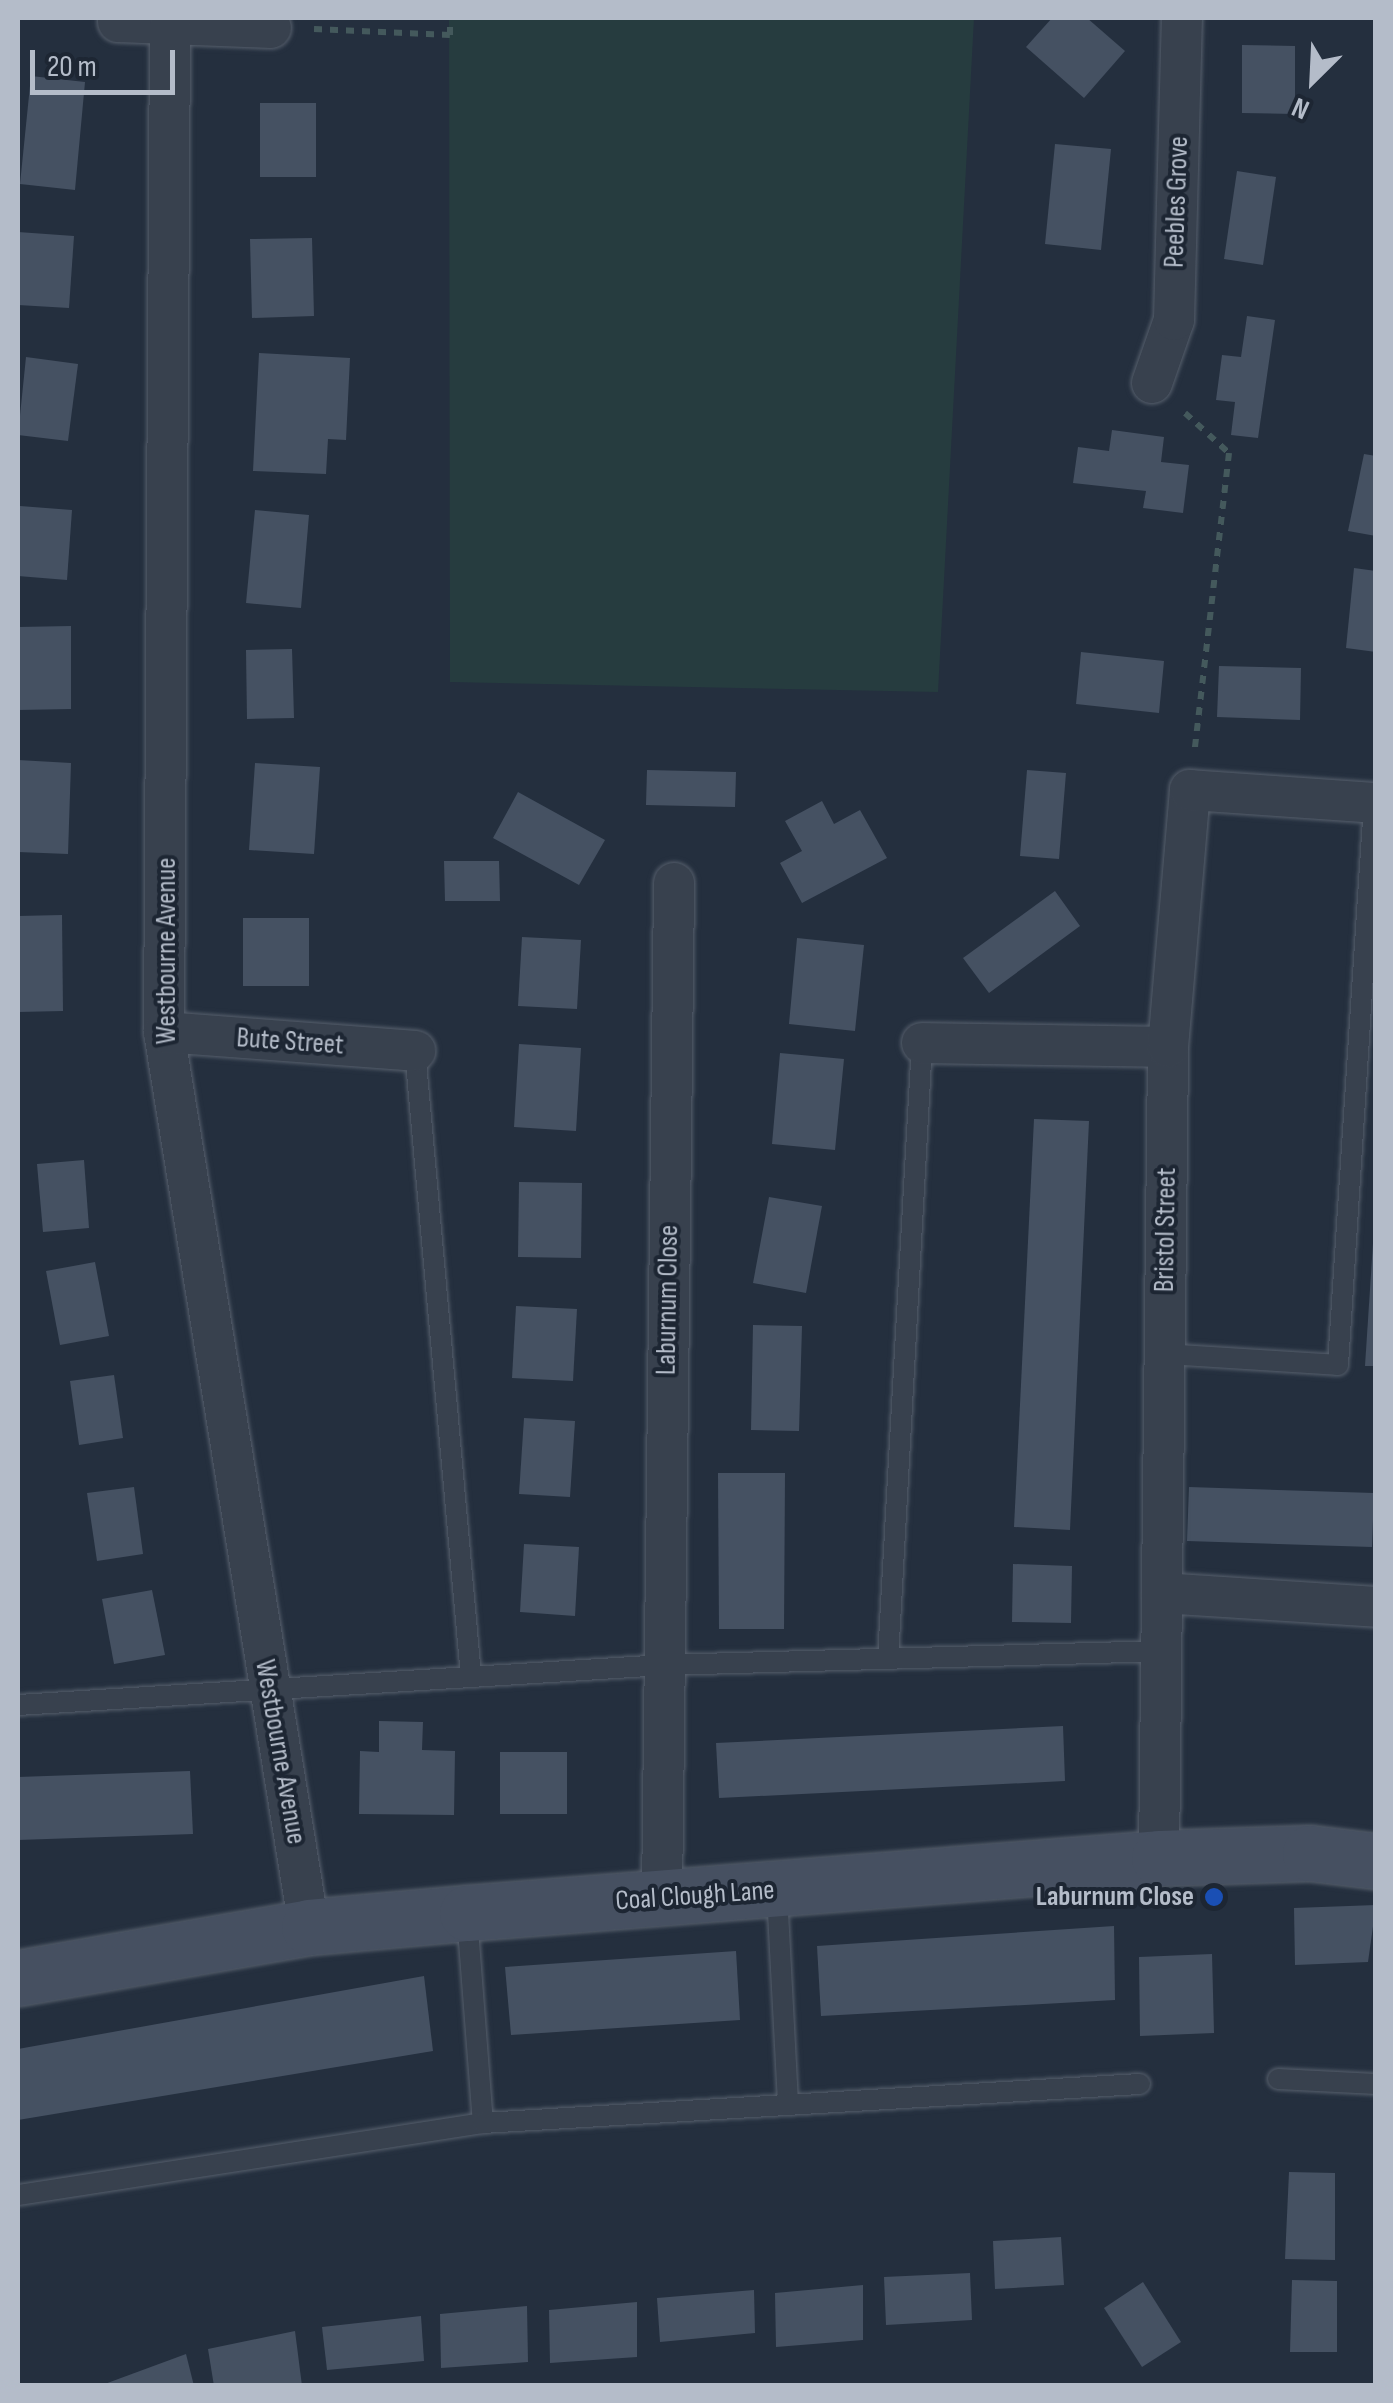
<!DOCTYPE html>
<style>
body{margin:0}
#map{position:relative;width:1393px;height:2403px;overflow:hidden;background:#242f3e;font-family:"Sofia Sans Condensed",sans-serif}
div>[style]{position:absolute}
.green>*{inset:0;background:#263c3f}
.building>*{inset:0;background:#455162}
.path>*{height:6px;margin-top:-3px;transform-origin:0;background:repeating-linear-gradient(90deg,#44595c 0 8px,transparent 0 16px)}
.roads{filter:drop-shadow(0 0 2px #565f6c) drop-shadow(0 0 2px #565f6c)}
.lane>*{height:20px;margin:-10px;padding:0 10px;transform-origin:10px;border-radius:10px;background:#38414e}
.street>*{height:40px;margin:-20px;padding:0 20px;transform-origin:20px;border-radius:20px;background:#38414e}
.secondary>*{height:55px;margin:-27.5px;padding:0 27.5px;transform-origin:27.5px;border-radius:27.5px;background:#465061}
.dots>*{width:28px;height:28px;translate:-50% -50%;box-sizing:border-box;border:5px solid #1d2633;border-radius:50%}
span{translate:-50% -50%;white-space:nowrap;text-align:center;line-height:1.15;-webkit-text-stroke:8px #1d2633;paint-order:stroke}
.street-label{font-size:28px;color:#b4bcc9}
.poi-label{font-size:28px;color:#b4bcc9;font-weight:700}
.right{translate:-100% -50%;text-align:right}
.frame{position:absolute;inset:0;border:20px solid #b4bcc9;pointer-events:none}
.north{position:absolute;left:1263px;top:30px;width:100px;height:100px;-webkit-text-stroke:8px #1d2633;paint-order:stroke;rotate:204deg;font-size:28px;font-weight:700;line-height:40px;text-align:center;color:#b4bcc9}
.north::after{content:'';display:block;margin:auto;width:35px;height:45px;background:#b4bcc9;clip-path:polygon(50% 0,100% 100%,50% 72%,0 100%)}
.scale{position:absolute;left:30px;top:50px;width:145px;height:45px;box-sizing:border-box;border:5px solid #b4bcc9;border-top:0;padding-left:12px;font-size:30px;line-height:35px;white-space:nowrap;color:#b4bcc9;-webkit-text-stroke:8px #1d2633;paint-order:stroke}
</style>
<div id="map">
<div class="green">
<i style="clip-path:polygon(449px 18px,974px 18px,938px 692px,450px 682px)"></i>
</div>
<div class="building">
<i style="clip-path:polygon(1052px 18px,1087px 18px,1125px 51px,1084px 98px,1026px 47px)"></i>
<i style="clip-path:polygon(1242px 45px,1295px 46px,1295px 114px,1242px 113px)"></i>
<i style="clip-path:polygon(31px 76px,85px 82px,75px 190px,20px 184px)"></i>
<i style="clip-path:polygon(260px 103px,316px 103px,316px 177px,260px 177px)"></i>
<i style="clip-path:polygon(1055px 144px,1111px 149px,1101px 250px,1045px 244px)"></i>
<i style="clip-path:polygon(1237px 171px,1276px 177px,1263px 265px,1224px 259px)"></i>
<i style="clip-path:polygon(18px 232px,74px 236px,69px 308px,18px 305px)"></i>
<i style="clip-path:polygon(312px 238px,314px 316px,252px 318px,250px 239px)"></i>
<i style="clip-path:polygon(1247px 316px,1275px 320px,1258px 438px,1231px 435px,1235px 402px,1216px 400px,1222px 355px,1241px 357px)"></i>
<i style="clip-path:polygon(259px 353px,350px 358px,346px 440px,328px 439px,326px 474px,253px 471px)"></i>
<i style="clip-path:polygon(26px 357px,78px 364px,68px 441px,18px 435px)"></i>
<i style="clip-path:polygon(1112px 430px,1164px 437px,1161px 462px,1189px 465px,1183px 513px,1143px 508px,1146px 491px,1073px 483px,1078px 447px,1109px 451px)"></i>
<i style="clip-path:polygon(1364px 454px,1376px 456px,1376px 536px,1348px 531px)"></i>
<i style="clip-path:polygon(20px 506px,72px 510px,67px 580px,18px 576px)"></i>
<i style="clip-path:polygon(255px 510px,309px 515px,301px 608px,246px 603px)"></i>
<i style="clip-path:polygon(1354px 568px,1376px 571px,1376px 652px,1346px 648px)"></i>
<i style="clip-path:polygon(71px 626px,71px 709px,18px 710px,18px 627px)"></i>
<i style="clip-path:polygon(292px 649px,294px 718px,247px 719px,246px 650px)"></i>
<i style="clip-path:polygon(1081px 652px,1164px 661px,1159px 713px,1076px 704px)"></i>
<i style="clip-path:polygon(1219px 666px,1301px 668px,1300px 720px,1217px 717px)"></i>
<i style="clip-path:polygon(18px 760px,71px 763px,68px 854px,18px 852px)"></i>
<i style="clip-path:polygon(255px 763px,320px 767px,314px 854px,249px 850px)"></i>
<i style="clip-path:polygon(647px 770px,736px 772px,735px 807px,646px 805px)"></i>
<i style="clip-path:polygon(1027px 770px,1066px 773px,1059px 859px,1020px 856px)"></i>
<i style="clip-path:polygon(518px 792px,605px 840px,579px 885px,493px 838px)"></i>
<i style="clip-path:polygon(822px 801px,834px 824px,860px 810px,887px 858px,802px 903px,780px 863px,802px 851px,785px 821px)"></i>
<i style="clip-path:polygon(444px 861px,499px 861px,500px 901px,445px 901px)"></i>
<i style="clip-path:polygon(1055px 891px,1080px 926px,989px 993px,963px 958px)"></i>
<i style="clip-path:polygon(62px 915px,63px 1011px,18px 1012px,18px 916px)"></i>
<i style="clip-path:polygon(243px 918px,309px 918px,309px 986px,243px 986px)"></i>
<i style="clip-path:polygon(522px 937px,581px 940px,577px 1009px,518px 1006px)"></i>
<i style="clip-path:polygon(797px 938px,864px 945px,855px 1031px,789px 1024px)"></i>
<i style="clip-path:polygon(519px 1044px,581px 1048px,576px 1131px,514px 1127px)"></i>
<i style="clip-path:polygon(780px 1053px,844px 1059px,835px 1150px,772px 1144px)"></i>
<i style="clip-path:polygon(1034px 1119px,1089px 1121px,1070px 1530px,1014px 1527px)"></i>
<i style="clip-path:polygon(84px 1160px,89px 1228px,43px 1232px,37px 1164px)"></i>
<i style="clip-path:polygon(519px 1182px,582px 1183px,581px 1258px,518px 1257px)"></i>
<i style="clip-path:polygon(769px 1197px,822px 1206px,806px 1293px,753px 1283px)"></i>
<i style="clip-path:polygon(1373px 1243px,1376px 1243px,1376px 1366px,1365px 1366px)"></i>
<i style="clip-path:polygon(95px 1262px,109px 1336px,60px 1345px,46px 1271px)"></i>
<i style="clip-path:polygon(516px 1306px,577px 1309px,573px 1381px,512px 1378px)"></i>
<i style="clip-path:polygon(753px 1325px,802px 1326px,799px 1431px,751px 1430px)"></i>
<i style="clip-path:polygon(114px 1375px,123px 1438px,79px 1445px,70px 1381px)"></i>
<i style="clip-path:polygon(524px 1418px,575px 1421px,570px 1497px,519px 1494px)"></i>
<i style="clip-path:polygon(718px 1473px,785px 1473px,784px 1629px,719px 1629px)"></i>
<i style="clip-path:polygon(134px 1487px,143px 1554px,97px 1561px,87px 1493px)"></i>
<i style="clip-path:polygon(1189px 1487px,1374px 1493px,1372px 1547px,1187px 1541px)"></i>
<i style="clip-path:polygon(524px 1544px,579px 1547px,575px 1616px,520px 1612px)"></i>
<i style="clip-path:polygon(1013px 1564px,1072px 1566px,1071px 1623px,1012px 1622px)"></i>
<i style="clip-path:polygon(152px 1590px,165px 1655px,114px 1664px,102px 1599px)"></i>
<i style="clip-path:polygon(379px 1721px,423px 1722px,422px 1750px,455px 1751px,454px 1815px,359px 1814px,360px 1751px,379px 1752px)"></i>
<i style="clip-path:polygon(1063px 1726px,1065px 1781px,719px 1798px,716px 1743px)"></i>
<i style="clip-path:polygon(500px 1752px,567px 1752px,567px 1814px,500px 1814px)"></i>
<i style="clip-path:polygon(190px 1771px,193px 1834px,18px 1840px,18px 1777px)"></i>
<i style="clip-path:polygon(1376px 1905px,1368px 1962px,1295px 1965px,1294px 1908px)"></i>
<i style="clip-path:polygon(1114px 1926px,1115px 2000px,821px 2016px,817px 1946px)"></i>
<i style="clip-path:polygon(736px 1951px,740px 2020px,511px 2035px,505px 1967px)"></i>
<i style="clip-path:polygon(1212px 1954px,1214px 2033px,1140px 2036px,1139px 1957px)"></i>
<i style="clip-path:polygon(424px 1976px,433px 2051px,18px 2120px,18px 2049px)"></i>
<i style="clip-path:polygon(1289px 2172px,1335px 2173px,1335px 2260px,1285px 2259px)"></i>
<i style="clip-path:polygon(1061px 2237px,1064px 2285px,995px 2289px,993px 2241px)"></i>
<i style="clip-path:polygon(970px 2273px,972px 2320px,886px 2325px,884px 2277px)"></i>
<i style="clip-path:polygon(1292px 2280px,1337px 2281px,1337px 2352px,1290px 2352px)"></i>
<i style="clip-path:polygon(1143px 2282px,1181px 2342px,1142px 2367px,1104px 2308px)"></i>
<i style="clip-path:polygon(863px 2285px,863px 2340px,776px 2347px,775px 2293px)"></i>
<i style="clip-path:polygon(754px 2290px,755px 2333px,660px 2342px,657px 2298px)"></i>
<i style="clip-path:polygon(637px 2302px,637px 2357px,550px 2363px,549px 2310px)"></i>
<i style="clip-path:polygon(527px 2306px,528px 2362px,441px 2368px,440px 2314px)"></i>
<i style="clip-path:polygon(421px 2316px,424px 2361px,327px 2370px,322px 2327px)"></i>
<i style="clip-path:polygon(295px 2331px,302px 2386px,214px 2386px,208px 2349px)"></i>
<i style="clip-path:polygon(186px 2354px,194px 2386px,102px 2386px,102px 2385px)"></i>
</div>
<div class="path">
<i style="left:314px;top:29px;width:136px;rotate:2.5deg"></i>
<i style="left:450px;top:35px;width:17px;rotate:-90deg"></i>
<i style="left:1185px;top:413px;width:59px;rotate:42.3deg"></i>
<i style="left:1229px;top:453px;width:298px;rotate:96.6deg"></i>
</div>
<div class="roads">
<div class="lane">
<i style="left:415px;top:1051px;width:628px;rotate:84.88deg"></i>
<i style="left:1165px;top:1354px;width:173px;rotate:3.6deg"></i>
<i style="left:1338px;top:1365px;width:563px;rotate:-86.33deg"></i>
<i style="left:888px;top:1659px;width:617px;rotate:-86.84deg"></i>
<i style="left:18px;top:1705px;width:647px;rotate:-3.54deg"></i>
<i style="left:664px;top:1665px;width:497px;rotate:-1.6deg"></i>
<i style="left:777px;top:1893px;width:212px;rotate:87deg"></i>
<i style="left:467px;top:1916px;width:208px;rotate:85.6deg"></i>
<i style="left:1278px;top:2079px;width:98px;rotate:2.9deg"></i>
<i style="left:18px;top:2195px;width:471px;rotate:-8.8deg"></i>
<i style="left:483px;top:2123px;width:658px;rotate:-3.4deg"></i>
</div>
<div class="street">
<i style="left:118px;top:22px;width:153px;rotate:2.2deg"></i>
<i style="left:170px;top:24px;width:1008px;rotate:90.34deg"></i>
<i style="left:164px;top:1032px;width:907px;rotate:80.8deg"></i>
<i style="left:1152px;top:383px;width:67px;rotate:-70.8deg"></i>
<i style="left:1174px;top:320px;width:302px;rotate:-88.5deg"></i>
<i style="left:164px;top:1032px;width:252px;rotate:4.3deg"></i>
<i style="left:922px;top:1043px;width:246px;rotate:0.9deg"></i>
<i style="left:1162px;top:1593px;width:214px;rotate:3.7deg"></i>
<i style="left:1159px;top:1858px;width:811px;rotate:-89.36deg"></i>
<i style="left:1168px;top:1047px;width:258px;rotate:-85.1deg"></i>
<i style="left:1190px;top:790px;width:186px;rotate:4deg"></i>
<i style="left:662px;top:1898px;width:1015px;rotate:-89.32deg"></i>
</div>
<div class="secondary">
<i style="left:18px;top:1978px;width:295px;rotate:-9.9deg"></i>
<i style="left:309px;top:1927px;width:159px;rotate:-5.1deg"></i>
<i style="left:467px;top:1913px;width:694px;rotate:-4.54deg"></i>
<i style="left:1159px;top:1858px;width:151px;rotate:-1.9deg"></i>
<i style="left:1310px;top:1853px;width:66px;rotate:6.9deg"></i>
</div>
</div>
<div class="dots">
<i style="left:1214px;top:1897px;background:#1a4fb4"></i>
</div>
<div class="street-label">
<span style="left:1177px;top:202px;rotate:-88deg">Peebles Grove</span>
<span style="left:167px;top:951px;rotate:-90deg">Westbourne Avenue</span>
<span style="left:290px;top:1042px;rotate:4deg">Bute Street</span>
<span style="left:1166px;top:1230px;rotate:-89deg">Bristol Street</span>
<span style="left:668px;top:1300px;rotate:-89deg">Laburnum Close</span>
<span style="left:280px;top:1752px;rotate:80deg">Westbourne Avenue</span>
<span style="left:695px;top:1896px;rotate:-4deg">Coal Clough Lane</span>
</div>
<div class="poi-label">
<span class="right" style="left:1194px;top:1897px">Laburnum Close</span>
</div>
<div class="frame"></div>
<div class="north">N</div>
<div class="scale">20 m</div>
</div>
